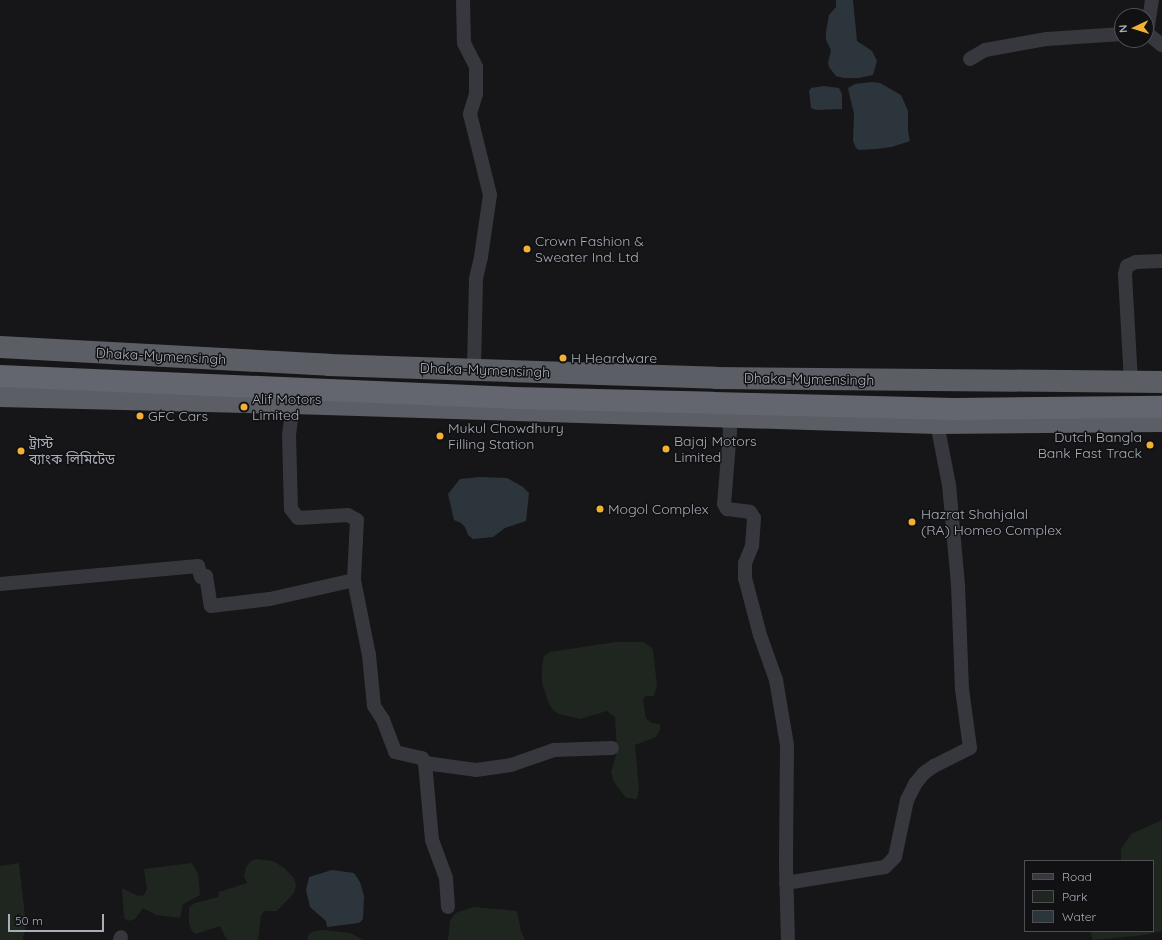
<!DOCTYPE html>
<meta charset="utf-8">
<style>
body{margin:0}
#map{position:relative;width:1162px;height:940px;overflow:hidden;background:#161618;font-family:Quicksand,"Noto Sans Bengali",sans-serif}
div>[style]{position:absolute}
.green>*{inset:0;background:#1e261f}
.water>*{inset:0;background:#2c353c}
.minor>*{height:14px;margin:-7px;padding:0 7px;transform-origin:7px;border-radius:7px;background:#37383d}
.trunk>*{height:22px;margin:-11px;padding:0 11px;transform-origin:11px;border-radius:11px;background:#5b5e65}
.motorway>*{height:22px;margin:-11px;padding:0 11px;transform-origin:11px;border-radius:11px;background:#63666e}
.dots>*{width:11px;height:11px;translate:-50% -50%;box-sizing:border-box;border:2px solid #111113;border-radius:50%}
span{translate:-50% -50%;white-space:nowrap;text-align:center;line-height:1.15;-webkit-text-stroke:3px #111113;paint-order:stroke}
.poi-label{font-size:14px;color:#a8adb8}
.left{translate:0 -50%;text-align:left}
.right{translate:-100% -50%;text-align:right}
.street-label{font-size:14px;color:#a8adb8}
.legend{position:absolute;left:1024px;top:860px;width:130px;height:72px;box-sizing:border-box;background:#111113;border:1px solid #4d4f55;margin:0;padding:5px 7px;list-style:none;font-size:12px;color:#a8adb8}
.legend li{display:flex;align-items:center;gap:8px;height:20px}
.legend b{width:20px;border:1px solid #4d4f55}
.north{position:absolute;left:1114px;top:8px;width:40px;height:40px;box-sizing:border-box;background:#111113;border:1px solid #4d4f55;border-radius:50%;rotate:266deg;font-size:11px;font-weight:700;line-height:16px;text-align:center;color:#a8adb8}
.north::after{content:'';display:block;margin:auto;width:14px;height:18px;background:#f2b134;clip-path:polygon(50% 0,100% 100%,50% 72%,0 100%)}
.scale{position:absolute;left:8px;top:914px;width:96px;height:18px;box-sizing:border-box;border:2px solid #a8adb8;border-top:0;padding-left:5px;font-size:12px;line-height:14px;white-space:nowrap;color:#a8adb8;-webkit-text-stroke:3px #111113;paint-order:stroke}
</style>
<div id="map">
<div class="green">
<i style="clip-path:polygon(616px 642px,644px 642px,653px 649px,657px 686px,654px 696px,646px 696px,643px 700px,646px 718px,651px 723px,660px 724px,660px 730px,656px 737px,635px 745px,639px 789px,637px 799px,626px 798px,614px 782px,611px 772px,617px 751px,615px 717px,607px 711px,580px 719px,559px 714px,553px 710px,548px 702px,542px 683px,542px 665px,544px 656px,550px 652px)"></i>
<i style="clip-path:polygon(1162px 820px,1162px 931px,1145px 935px,1093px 940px,1090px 931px,1153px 931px,1153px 861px,1121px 861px,1121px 849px,1131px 834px)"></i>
<i style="clip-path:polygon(257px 859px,273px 861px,283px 867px,294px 878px,296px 885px,294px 893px,277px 911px,264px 911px,261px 916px,258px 940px,227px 940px,220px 926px,196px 934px,192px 931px,189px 924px,189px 907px,195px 903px,218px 897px,219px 892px,247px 883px,244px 876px,246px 867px,251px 861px)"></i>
<i style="clip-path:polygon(19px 863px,26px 925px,23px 938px,23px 940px,0 940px,0 866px)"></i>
<i style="clip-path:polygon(192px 863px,198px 874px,200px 895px,183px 904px,180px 918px,156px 915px,143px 908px,135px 919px,128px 921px,124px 918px,122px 888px,138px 896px,144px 895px,147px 889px,144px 869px)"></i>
<i style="clip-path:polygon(473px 907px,517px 911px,521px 931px,525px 940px,448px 940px,450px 920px,456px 913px)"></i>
<i style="clip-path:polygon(323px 930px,350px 933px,364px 940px,307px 940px,308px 935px,314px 931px)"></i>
</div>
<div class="water">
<i style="clip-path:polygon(836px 0,853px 0,857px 41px,872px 51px,877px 61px,873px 75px,859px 78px,844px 78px,836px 76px,829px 67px,828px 63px,831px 50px,826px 40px,826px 32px,829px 15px,836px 7px)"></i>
<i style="clip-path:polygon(872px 82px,880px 83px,901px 95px,908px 111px,908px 131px,910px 141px,892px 147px,876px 149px,859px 150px,856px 148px,853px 141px,854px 114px,848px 88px,855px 84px)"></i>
<i style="clip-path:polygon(824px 86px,839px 88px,842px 94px,842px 109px,816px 110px,811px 108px,809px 91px,811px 88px)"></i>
<i style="clip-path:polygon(480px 477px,507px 478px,523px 487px,529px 493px,526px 521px,505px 528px,493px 537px,473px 539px,468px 535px,465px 527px,461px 523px,454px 520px,448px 494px,460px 479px)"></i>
<i style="clip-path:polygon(332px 870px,354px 873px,360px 882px,364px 896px,363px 919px,359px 923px,327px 927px,326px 921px,310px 907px,306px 890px,309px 877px)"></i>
</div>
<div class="minor">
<i style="left:463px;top:0;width:43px;rotate:88.7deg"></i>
<i style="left:464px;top:43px;width:27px;rotate:63deg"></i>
<i style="left:476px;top:67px;width:27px;rotate:90deg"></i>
<i style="left:476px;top:94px;width:21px;rotate:107deg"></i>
<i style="left:470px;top:114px;width:83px;rotate:76.1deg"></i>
<i style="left:490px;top:195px;width:63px;rotate:98.3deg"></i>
<i style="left:481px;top:257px;width:23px;rotate:103deg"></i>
<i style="left:476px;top:279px;width:90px;rotate:91.3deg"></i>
<i style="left:1152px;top:0;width:33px;rotate:99deg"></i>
<i style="left:1147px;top:33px;width:19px;rotate:39deg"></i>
<i style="left:970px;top:59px;width:17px;rotate:-31deg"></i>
<i style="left:985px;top:50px;width:63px;rotate:-10.1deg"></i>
<i style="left:1047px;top:39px;width:75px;rotate:-3.8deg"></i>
<i style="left:1131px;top:382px;width:108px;rotate:-93.2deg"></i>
<i style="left:1125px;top:274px;width:8px;rotate:-76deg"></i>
<i style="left:1127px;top:266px;width:10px;rotate:-24deg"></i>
<i style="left:1136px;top:262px;width:26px;rotate:-2deg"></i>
<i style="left:293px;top:403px;width:31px;rotate:97deg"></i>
<i style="left:289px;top:434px;width:75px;rotate:88.5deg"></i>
<i style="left:291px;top:509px;width:11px;rotate:52deg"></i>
<i style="left:298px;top:518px;width:50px;rotate:-3.4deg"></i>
<i style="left:348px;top:515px;width:10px;rotate:29deg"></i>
<i style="left:357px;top:520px;width:60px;rotate:92.9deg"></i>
<i style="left:354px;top:580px;width:76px;rotate:78.7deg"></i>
<i style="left:369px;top:655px;width:51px;rotate:84.4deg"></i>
<i style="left:374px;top:706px;width:17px;rotate:57deg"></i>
<i style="left:383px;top:720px;width:34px;rotate:69deg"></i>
<i style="left:395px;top:752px;width:28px;rotate:13deg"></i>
<i style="left:422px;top:758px;width:6px;rotate:59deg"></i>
<i style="left:425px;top:763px;width:77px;rotate:84.8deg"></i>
<i style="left:432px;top:840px;width:40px;rotate:69.8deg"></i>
<i style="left:446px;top:878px;width:29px;rotate:86deg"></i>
<i style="left:728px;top:418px;width:13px;rotate:81deg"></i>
<i style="left:730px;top:431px;width:73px;rotate:94.7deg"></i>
<i style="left:724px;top:504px;width:6px;rotate:59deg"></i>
<i style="left:727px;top:509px;width:23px;rotate:7deg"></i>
<i style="left:750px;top:512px;width:7px;rotate:56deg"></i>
<i style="left:754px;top:518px;width:28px;rotate:94deg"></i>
<i style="left:752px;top:546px;width:18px;rotate:112deg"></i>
<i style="left:745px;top:563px;width:15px;rotate:90deg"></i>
<i style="left:745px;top:578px;width:59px;rotate:75.3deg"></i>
<i style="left:760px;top:635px;width:48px;rotate:70.4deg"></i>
<i style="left:776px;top:680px;width:66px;rotate:80.4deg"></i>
<i style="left:787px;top:745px;width:121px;rotate:90.5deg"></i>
<i style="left:786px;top:866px;width:74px;rotate:88.5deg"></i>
<i style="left:0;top:584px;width:199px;rotate:-5.2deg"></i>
<i style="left:198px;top:566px;width:11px;rotate:75deg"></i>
<i style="left:201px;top:577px;width:5px;rotate:-11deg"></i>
<i style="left:206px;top:576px;width:30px;rotate:81deg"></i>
<i style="left:211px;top:606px;width:59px;rotate:-6.8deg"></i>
<i style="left:270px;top:599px;width:86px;rotate:-12.7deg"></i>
<i style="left:425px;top:763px;width:51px;rotate:7.8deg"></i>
<i style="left:476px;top:770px;width:35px;rotate:-8deg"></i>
<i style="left:511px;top:765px;width:46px;rotate:-19.2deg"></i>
<i style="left:554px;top:750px;width:58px;rotate:-2deg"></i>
<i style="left:786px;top:883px;width:100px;rotate:-9.2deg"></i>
<i style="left:885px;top:867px;width:14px;rotate:-45deg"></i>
<i style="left:895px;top:857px;width:58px;rotate:-78.1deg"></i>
<i style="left:907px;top:800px;width:18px;rotate:-63deg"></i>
<i style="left:915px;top:784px;width:14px;rotate:-51deg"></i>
<i style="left:924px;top:773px;width:12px;rotate:-35deg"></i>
<i style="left:934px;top:766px;width:40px;rotate:-26.6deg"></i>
<i style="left:970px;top:748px;width:60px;rotate:-97.7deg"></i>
<i style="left:962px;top:689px;width:104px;rotate:-92.2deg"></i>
<i style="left:958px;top:585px;width:100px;rotate:-95.1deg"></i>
<i style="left:949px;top:485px;width:63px;rotate:-101deg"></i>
<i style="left:120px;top:940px;width:3px;rotate:-72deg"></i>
</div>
<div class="trunk">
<i style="left:0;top:347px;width:329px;rotate:3.1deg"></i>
<i style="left:329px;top:365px;width:387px;rotate:1.9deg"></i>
<i style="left:716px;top:378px;width:446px;rotate:0.5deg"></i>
<i style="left:0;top:396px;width:293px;rotate:1.4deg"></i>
<i style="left:293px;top:403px;width:644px;rotate:1.78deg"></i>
<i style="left:937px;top:423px;width:225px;rotate:-0.5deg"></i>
</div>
<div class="motorway">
<i style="left:0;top:376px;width:514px;rotate:2.45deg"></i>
<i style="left:514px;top:398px;width:199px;rotate:1.4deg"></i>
<i style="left:713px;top:403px;width:241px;rotate:1.4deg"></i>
<i style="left:954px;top:409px;width:208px;rotate:-0.6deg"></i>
</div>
<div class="dots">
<i style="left:527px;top:249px;background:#f2b134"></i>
<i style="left:563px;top:358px;background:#f2b134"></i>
<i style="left:244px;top:407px;background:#f2b134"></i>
<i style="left:140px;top:416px;background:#f2b134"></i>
<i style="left:440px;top:436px;background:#f2b134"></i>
<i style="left:1150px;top:445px;background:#f2b134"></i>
<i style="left:666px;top:449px;background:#f2b134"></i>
<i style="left:21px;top:451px;background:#f2b134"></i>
<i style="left:600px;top:509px;background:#f2b134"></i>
<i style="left:912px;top:522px;background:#f2b134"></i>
</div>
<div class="poi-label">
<span class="left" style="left:535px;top:249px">Crown Fashion &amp;<br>Sweater Ind. Ltd</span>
<span class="left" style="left:571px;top:358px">H Heardware</span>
<span class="left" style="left:252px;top:407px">Alif Motors<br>Limited</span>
<span class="left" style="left:148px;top:416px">GFC Cars</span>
<span class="left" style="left:448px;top:436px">Mukul Chowdhury<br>Filling Station</span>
<span class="right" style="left:1142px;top:445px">Dutch Bangla<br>Bank Fast Track</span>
<span class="left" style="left:674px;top:449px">Bajaj Motors<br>Limited</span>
<span class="left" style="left:29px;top:451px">ট্রাস্ট<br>ব্যাংক লিমিটেড</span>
<span class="left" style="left:608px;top:509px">Mogol Complex</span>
<span class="left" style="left:921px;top:522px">Hazrat Shahjalal<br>(RA) Homeo Complex</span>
</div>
<div class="street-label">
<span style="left:161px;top:356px;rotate:3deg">Dhaka-Mymensingh</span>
<span style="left:485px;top:370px;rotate:2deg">Dhaka-Mymensingh</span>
<span style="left:809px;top:379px;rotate:1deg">Dhaka-Mymensingh</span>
</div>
<ul class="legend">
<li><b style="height:5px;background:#37383d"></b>Road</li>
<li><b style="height:11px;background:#1e261f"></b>Park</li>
<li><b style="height:11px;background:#2c353c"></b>Water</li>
</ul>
<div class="north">N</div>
<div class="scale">50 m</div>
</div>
